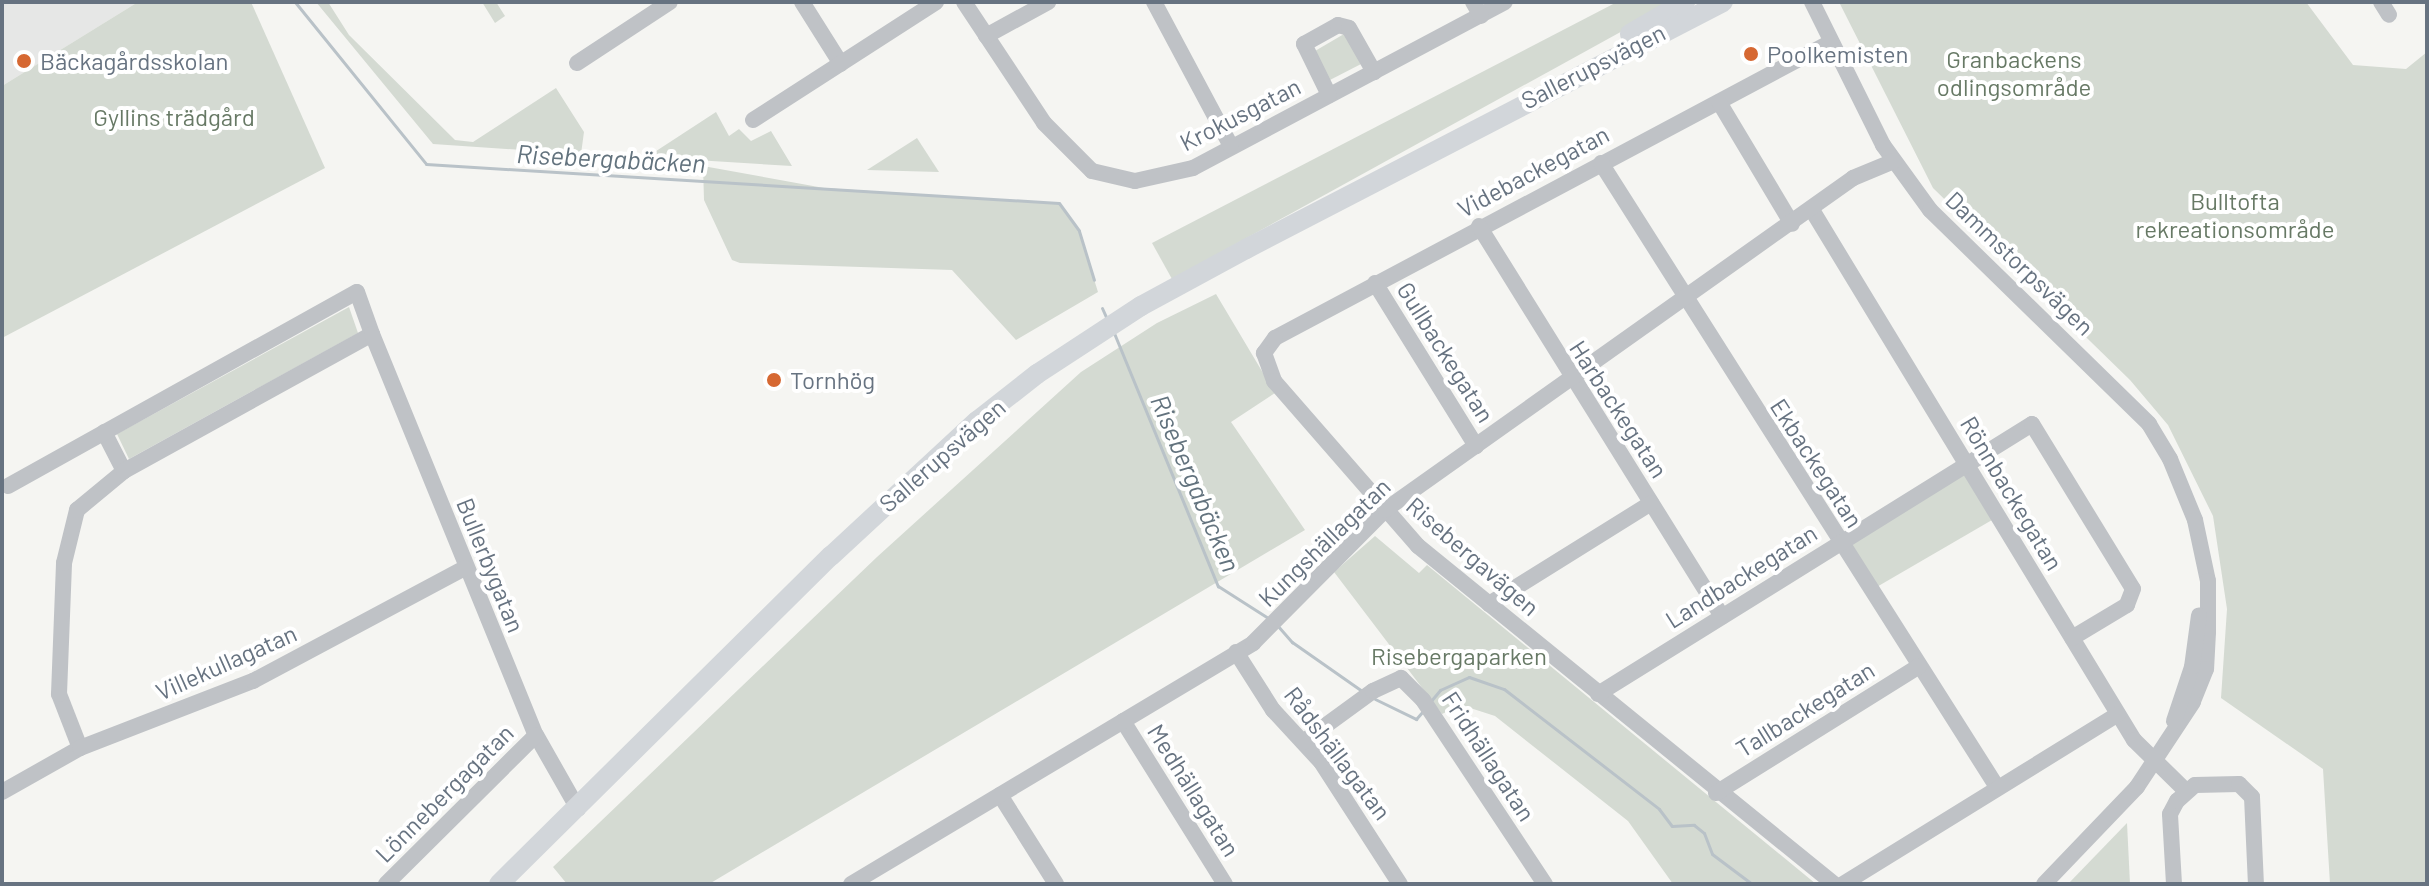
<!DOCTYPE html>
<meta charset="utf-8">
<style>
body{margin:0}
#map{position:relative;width:2429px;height:886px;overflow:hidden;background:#f5f5f2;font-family:Barlow,sans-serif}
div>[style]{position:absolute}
.built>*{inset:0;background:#e6e7e6}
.green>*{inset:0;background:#d4dad2}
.stream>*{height:3px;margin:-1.5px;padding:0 1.5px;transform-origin:1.5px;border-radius:1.5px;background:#b9c2c8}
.minor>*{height:16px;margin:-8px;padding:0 8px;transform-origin:8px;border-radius:8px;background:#bfc2c6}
.major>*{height:20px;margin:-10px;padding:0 10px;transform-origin:10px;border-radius:10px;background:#d2d6da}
.dots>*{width:22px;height:22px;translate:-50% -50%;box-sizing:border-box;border:4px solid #fff;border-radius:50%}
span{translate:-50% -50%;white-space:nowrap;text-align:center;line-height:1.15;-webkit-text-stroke:8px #fff;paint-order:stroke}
.poi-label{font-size:24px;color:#677381}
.left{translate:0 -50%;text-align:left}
.park-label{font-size:24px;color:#677965}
.street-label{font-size:24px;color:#677381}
.water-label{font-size:26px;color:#63737e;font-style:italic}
.frame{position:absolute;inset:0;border:4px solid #677381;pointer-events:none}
</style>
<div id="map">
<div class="built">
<i style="clip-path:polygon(2px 2px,138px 2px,2px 86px)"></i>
</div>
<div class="green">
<i style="clip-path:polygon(138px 2px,251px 2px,325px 168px,2px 338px,2px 86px)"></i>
<i style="clip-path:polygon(316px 2px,328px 2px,349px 35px,455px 140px,473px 142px,556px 88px,584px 132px,581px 154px,433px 144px)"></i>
<i style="clip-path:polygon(482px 2px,496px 2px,505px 16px,495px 23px)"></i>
<i style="clip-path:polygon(1617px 2px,1675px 2px,1172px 279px,1152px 243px)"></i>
<i style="clip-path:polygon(1839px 2px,2306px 2px,2353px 65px,2406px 69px,2427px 52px,2427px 884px,2330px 884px,2323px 769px,2221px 698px,2227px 609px,2213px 516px,2168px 425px,2130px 380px,1933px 188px)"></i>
<i style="clip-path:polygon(1344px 34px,1363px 63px,1328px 81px,1315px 51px)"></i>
<i style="clip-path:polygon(716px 112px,729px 136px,739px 129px,751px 141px,771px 131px,792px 166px,647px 157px)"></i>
<i style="clip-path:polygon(917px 138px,939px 172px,867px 170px)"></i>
<i style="clip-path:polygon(703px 166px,824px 188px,1059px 203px,1079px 231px,1098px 292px,1016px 340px,952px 270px,740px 263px,732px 260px,704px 200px)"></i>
<i style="clip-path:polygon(1216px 294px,1275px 393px,1231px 422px,1305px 530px,709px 884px,567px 884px,553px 867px,877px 557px,1081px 372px,1157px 323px)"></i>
<i style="clip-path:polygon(349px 307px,358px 333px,129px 459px,117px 434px)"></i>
<i style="clip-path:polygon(1964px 474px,1992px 520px,1875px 588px,1849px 546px)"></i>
<i style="clip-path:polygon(1375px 536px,1419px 573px,1427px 565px,1816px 884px,1673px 884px,1628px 821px,1495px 716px,1461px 705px,1442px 714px,1334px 572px)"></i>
<i style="clip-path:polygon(2127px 823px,2130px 884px,2068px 884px)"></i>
</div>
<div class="stream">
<i style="left:295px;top:2px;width:208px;rotate:51deg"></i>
<i style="left:426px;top:164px;width:634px;rotate:3.53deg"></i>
<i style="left:1059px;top:203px;width:34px;rotate:54deg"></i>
<i style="left:1079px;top:231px;width:51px;rotate:73deg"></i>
<i style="left:1102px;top:308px;width:12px;rotate:66deg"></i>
<i style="left:1114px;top:333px;width:274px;rotate:67.7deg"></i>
<i style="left:1218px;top:586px;width:59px;rotate:32.6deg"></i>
<i style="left:1277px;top:625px;width:23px;rotate:49deg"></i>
<i style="left:1292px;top:642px;width:85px;rotate:35deg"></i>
<i style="left:1375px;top:699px;width:46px;rotate:26deg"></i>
<i style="left:1416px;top:719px;width:11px;rotate:-49deg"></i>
<i style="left:1430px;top:702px;width:16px;rotate:-50deg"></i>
<i style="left:1440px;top:690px;width:32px;rotate:-24deg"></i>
<i style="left:1469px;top:677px;width:37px;rotate:19deg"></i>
<i style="left:1504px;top:689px;width:196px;rotate:37.7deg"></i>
<i style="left:1659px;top:809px;width:21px;rotate:53deg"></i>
<i style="left:1672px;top:826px;width:22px;rotate:-3deg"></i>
<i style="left:1694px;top:825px;width:13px;rotate:39deg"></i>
<i style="left:1704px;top:833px;width:22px;rotate:69deg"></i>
<i style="left:1712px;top:854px;width:50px;rotate:36.9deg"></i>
</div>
<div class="minor">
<i style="left:802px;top:2px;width:73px;rotate:57.8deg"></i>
<i style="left:964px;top:2px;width:145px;rotate:56.5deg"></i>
<i style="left:1044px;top:123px;width:68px;rotate:45deg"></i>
<i style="left:1092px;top:171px;width:44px;rotate:13.1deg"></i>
<i style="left:1135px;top:181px;width:59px;rotate:-12.6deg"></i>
<i style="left:1193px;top:168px;width:353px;rotate:-28deg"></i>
<i style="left:1154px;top:2px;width:163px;rotate:61.9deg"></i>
<i style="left:1473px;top:2px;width:16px;rotate:60deg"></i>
<i style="left:1812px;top:2px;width:160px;rotate:63.6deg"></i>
<i style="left:1883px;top:145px;width:80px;rotate:54.1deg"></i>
<i style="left:1930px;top:210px;width:306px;rotate:44.3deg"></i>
<i style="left:2149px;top:424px;width:41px;rotate:59deg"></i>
<i style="left:2170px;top:459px;width:66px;rotate:67.7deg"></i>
<i style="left:2195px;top:520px;width:62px;rotate:78deg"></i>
<i style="left:2208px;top:581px;width:51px;rotate:90deg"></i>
<i style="left:2208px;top:632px;width:37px;rotate:93deg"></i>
<i style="left:2206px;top:669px;width:35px;rotate:112deg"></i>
<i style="left:2193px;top:702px;width:102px;rotate:123.4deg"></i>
<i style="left:2137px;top:787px;width:134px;rotate:133.8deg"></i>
<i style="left:2381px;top:2px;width:15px;rotate:58deg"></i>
<i style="left:986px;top:36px;width:71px;rotate:-28.7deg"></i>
<i style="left:1831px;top:42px;width:630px;rotate:151.97deg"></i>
<i style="left:1275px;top:338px;width:19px;rotate:126deg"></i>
<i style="left:1264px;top:353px;width:30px;rotate:70deg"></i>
<i style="left:1274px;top:381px;width:219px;rotate:48.9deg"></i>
<i style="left:1418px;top:546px;width:536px;rotate:39.09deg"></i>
<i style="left:577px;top:63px;width:111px;rotate:-33.3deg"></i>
<i style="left:1329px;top:95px;width:57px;rotate:-116.1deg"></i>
<i style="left:1304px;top:44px;width:39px;rotate:-29deg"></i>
<i style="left:1338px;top:25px;width:11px;rotate:15deg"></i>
<i style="left:1349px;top:28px;width:51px;rotate:60.4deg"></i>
<i style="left:1719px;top:102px;width:142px;rotate:59.1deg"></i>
<i style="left:753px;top:120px;width:218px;rotate:-32.8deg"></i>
<i style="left:1601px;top:163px;width:739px;rotate:57.6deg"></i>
<i style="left:1812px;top:210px;width:620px;rotate:58.72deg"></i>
<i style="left:2134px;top:740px;width:71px;rotate:44.4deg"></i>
<i style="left:1479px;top:226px;width:460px;rotate:58.1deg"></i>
<i style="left:1375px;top:283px;width:192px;rotate:58.2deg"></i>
<i style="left:104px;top:432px;width:44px;rotate:62.9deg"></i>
<i style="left:8px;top:486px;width:399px;rotate:-29.1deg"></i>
<i style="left:357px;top:292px;width:45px;rotate:70.3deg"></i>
<i style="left:1489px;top:604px;width:191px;rotate:-31.9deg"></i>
<i style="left:1236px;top:652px;width:69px;rotate:57.5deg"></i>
<i style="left:1273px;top:710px;width:71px;rotate:47.3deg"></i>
<i style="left:1321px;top:762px;width:145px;rotate:57.1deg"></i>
<i style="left:1598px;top:694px;width:511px;rotate:-31.89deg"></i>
<i style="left:2032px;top:424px;width:193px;rotate:58.5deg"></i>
<i style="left:2133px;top:589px;width:17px;rotate:111deg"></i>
<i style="left:2127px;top:605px;width:64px;rotate:149deg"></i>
<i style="left:1123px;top:721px;width:192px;rotate:58deg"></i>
<i style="left:2174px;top:721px;width:57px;rotate:-71.6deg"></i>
<i style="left:2192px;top:667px;width:52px;rotate:-82.3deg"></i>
<i style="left:1303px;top:742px;width:87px;rotate:-36.1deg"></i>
<i style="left:1373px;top:691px;width:31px;rotate:-25deg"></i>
<i style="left:1401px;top:678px;width:31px;rotate:45deg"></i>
<i style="left:1423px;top:700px;width:221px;rotate:56.5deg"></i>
<i style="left:80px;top:748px;width:58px;rotate:-111.3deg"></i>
<i style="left:59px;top:694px;width:131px;rotate:-87.8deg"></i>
<i style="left:64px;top:563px;width:55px;rotate:-76.2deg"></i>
<i style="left:77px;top:510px;width:61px;rotate:-39.7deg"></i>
<i style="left:124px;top:471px;width:283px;rotate:-28.9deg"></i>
<i style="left:372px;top:334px;width:433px;rotate:67.8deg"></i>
<i style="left:536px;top:735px;width:85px;rotate:60.4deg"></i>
<i style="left:2px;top:792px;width:90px;rotate:-29.4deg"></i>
<i style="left:80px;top:748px;width:186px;rotate:-21.2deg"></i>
<i style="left:253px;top:681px;width:240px;rotate:-28.1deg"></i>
<i style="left:1716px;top:793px;width:239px;rotate:-32deg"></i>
<i style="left:1000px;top:795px;width:105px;rotate:57.8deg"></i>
<i style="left:386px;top:884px;width:211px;rotate:-44.8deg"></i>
<i style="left:851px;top:884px;width:469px;rotate:-30.9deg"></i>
<i style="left:1253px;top:643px;width:187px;rotate:-45.2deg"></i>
<i style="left:1385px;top:510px;width:574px;rotate:-35.35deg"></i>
<i style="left:1853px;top:178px;width:44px;rotate:-22.5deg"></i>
<i style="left:1843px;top:884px;width:323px;rotate:-31.7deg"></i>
<i style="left:2174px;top:884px;width:70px;rotate:-93.3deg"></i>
<i style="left:2170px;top:814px;width:15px;rotate:-62deg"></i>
<i style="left:2177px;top:801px;width:24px;rotate:-42deg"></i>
<i style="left:2195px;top:785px;width:44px;rotate:-1.3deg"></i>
<i style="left:2239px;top:784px;width:18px;rotate:45deg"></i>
<i style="left:2252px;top:797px;width:87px;rotate:87.4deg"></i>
</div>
<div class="major">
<i style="left:1630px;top:34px;width:64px;rotate:-30.2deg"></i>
<i style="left:499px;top:884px;width:467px;rotate:-44.7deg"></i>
<i style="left:831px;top:556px;width:199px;rotate:-42.8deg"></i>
<i style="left:977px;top:421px;width:76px;rotate:-38.1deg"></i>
<i style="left:1037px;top:374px;width:124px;rotate:-33.2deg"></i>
<i style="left:1141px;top:306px;width:119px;rotate:-28.5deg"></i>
<i style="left:1246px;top:249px;width:537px;rotate:-27.38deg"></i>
</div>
<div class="dots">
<i style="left:1751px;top:54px;background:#d66832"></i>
<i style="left:24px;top:61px;background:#d66832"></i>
<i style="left:774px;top:380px;background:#d66832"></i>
</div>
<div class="poi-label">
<span class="left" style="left:1767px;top:54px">Poolkemisten</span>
<span class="left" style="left:40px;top:61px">Bäckagårdsskolan</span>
<span class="left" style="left:790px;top:380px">Tornhög</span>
</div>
<div class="park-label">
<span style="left:2014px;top:73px">Granbackens<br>odlingsområde</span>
<span style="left:174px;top:117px">Gyllins trädgård</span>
<span style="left:2235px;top:215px">Bulltofta<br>rekreationsområde</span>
<span style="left:1459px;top:656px">Risebergaparken</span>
</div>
<div class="street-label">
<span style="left:1593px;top:66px;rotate:-27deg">Sallerupsvägen</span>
<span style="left:1240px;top:114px;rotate:-27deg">Krokusgatan</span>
<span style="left:1533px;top:171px;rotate:-28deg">Videbackegatan</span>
<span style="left:2020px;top:263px;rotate:44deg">Dammstorpsvägen</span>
<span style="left:1446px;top:352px;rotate:58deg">Gullbackegatan</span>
<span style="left:1619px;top:409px;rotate:57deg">Harbackegatan</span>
<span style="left:942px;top:455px;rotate:-41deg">Sallerupsvägen</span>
<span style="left:1817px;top:463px;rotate:57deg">Ekbackegatan</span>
<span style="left:2012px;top:493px;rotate:59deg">Rönnbackegatan</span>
<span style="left:1324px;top:542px;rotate:-44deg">Kungshällagatan</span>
<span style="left:1473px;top:556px;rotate:41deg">Risebergavägen</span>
<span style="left:491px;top:565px;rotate:68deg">Bullerbygatan</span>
<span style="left:1741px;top:576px;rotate:-32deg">Landbackegatan</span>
<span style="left:226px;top:662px;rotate:-24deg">Villekullagatan</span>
<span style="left:1805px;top:709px;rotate:-32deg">Tallbackegatan</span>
<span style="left:1338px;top:753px;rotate:53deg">Rådshällagatan</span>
<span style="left:1489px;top:756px;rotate:57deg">Fridhällagatan</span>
<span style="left:1194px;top:790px;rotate:58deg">Medhällagatan</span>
<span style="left:444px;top:793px;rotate:-45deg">Lönnebergagatan</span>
</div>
<div class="water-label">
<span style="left:611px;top:158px;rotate:3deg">Risebergabäcken</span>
<span style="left:1196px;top:483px;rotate:67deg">Risebergabäcken</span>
</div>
<div class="frame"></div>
</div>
